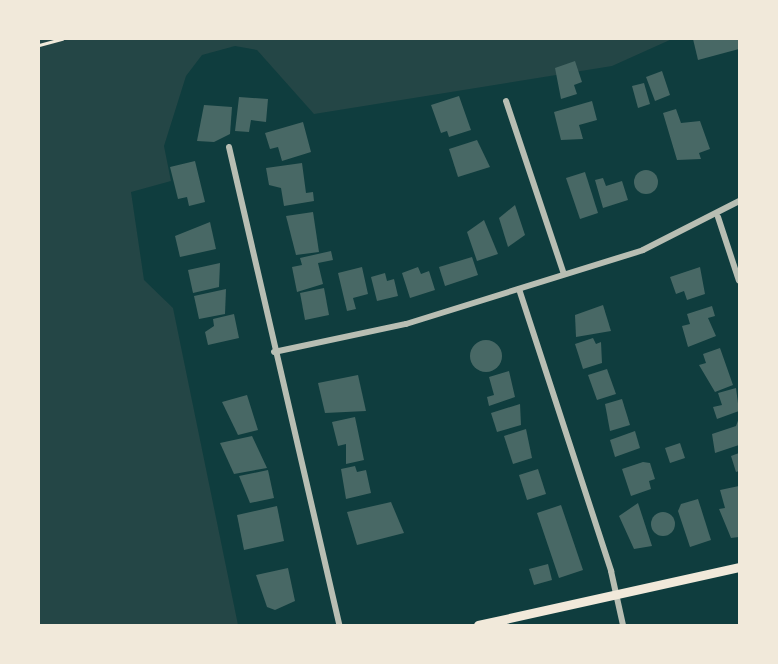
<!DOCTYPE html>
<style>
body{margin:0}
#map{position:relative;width:778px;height:664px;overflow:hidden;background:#0f3d3e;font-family:Montserrat,sans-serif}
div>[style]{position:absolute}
.green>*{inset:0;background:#244646}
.building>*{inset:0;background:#486865}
.round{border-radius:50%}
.path>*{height:3px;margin:-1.5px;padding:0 1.5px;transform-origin:1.5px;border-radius:1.5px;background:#f1e9da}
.minor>*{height:6px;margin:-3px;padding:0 3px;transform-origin:3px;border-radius:3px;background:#b8beb3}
.secondary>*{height:9px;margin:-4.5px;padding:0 4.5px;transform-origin:4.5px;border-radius:4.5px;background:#f1e9da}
span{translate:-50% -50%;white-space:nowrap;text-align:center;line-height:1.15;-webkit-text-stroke:6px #f1e9da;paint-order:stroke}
.frame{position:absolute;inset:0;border:40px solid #f1e9da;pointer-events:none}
</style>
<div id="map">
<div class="green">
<i style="clip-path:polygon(39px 39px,672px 39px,612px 66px,314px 114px,257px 50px,235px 46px,202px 55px,186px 76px,164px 146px,171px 181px,131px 192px,144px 280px,173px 308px,238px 625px,39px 625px)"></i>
</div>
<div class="building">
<i style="clip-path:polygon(693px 39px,739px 39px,739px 49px,698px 60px)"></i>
<i style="clip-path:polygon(575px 61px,582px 82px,574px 85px,577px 94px,561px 99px,555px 68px)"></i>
<i style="clip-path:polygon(662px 71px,670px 95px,655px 101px,646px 77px)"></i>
<i style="clip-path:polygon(644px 83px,650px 104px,638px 108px,632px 86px)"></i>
<i style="clip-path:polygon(459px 96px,471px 130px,449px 137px,447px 131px,441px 133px,431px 105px)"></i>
<i style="clip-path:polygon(239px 97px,268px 99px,266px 122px,251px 120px,249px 132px,235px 131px)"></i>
<i style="clip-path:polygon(592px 101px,597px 120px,579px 125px,583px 139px,561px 140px,554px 112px)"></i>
<i style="clip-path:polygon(204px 105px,232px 107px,230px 134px,214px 142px,197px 141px)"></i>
<i style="clip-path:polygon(676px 109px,681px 123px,700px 121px,710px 149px,699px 153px,701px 159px,677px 160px,663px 113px)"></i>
<i style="clip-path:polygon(303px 122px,311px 152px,282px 161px,278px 147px,270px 149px,265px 133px)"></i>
<i style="clip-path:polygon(477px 140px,490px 167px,458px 177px,449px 149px)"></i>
<i style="clip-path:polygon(195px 161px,205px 202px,189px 206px,187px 197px,178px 199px,170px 167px)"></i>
<i style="clip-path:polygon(302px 163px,306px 193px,313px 192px,314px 201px,284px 206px,281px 188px,269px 185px,266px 168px)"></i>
<i class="round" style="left:634px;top:170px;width:24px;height:24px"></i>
<i style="clip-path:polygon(585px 172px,598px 213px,580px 219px,566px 178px)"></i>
<i style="clip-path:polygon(603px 178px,606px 186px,622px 181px,628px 200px,603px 208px,595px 180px)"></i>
<i style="clip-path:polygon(515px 205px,525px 235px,508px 247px,499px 218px)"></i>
<i style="clip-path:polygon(313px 212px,319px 252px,296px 255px,286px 216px)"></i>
<i style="clip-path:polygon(484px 220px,498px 254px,477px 261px,467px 232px)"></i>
<i style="clip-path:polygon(210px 222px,216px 249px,180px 257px,175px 236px)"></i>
<i style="clip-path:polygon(331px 251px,333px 260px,318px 263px,323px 284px,297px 292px,292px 267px,302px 265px,300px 258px)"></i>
<i style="clip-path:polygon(472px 257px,478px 275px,445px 286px,439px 267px)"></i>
<i style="clip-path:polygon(220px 263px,219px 287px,193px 293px,188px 270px)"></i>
<i style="clip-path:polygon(362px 267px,368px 294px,353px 298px,356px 309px,347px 311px,338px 273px)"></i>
<i style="clip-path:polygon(418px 267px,421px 274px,429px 271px,435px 290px,410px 298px,402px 273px)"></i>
<i style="clip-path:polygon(700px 267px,705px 294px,687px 300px,684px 291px,676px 294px,670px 277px)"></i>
<i style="clip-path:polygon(385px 273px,387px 281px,394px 279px,398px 296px,377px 301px,371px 277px)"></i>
<i style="clip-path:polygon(324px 288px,329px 315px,305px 320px,300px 293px)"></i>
<i style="clip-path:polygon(226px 289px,225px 314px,199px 319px,194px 296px)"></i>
<i style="clip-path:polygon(603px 305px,611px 331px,576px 337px,575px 315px)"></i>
<i style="clip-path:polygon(712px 306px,715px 316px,708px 318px,716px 336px,688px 347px,682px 326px,690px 324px,687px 314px)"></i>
<i style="clip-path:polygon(234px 314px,239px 338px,208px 345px,205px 332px,214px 326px,213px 319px)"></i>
<i style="clip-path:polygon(593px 338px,596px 344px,601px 342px,602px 363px,583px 369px,575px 344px)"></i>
<i class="round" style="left:470px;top:340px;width:32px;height:32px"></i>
<i style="clip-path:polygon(720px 348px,733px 385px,715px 392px,699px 365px,706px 363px,703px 354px)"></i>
<i style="clip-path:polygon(607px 369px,616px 394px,597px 400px,588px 375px)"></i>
<i style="clip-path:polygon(509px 371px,515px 397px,489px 406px,487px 397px,494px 395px,489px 377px)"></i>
<i style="clip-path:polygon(358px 375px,366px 411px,325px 413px,318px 383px)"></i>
<i style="clip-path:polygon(736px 388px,739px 411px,717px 419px,713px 407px,722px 405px,718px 393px)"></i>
<i style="clip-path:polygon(247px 395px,258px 430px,238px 435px,222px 402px)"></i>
<i style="clip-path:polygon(622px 399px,630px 425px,610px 431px,605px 404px)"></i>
<i style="clip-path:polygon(520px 404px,521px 425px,497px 432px,491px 413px)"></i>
<i style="clip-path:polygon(355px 417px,364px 460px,346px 464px,346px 444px,338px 446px,332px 422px)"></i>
<i style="clip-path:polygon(739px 418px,739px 445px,715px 453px,712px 434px,736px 426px)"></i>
<i style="clip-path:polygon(526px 429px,532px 458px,513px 464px,504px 436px)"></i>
<i style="clip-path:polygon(635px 431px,640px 448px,615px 457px,610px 440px)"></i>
<i style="clip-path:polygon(252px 436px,267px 468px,234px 474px,220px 443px)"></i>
<i style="clip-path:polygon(680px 443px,685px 458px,670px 463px,665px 448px)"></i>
<i style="clip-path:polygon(739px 453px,739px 471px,736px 472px,731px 456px)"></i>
<i style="clip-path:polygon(643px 462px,650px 463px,655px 479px,649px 481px,651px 489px,631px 496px,622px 469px)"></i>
<i style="clip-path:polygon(355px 466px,357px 472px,366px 470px,371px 493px,346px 499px,341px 469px)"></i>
<i style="clip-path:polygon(538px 469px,546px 494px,527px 500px,519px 475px)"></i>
<i style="clip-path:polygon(268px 470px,274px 498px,250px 503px,239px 476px)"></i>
<i style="clip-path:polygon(739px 486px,739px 537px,731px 538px,719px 509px,725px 508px,720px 490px)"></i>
<i style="clip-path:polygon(698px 499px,711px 540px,690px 547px,678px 511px,681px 504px)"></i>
<i style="clip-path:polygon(391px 502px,404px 533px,357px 545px,347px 512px)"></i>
<i style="clip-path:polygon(638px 503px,652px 546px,634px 549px,619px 516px)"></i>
<i style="clip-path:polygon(561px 505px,583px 570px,559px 578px,537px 513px)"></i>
<i style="clip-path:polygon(277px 506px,284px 541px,244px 550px,237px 515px)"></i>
<i class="round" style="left:651px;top:512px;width:24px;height:24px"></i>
<i style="clip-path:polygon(548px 564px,552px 580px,534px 585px,529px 569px)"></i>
<i style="clip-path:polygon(288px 568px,295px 601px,275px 610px,267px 607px,256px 575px)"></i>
</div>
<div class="path">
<i style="left:39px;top:45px;width:24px;rotate:-15deg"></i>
</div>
<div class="minor">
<i style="left:506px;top:101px;width:182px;rotate:71.5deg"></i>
<i style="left:229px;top:147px;width:490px;rotate:77deg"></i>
<i style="left:718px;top:217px;width:67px;rotate:71.8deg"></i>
<i style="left:519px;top:289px;width:297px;rotate:71.9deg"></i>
<i style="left:611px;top:571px;width:55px;rotate:77.5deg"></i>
<i style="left:274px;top:352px;width:135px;rotate:-12deg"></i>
<i style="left:406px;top:324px;width:248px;rotate:-17.3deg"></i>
<i style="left:643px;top:250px;width:108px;rotate:-27deg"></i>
</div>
<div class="secondary">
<i style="left:478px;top:625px;width:267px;rotate:-12.5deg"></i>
</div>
<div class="frame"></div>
</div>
